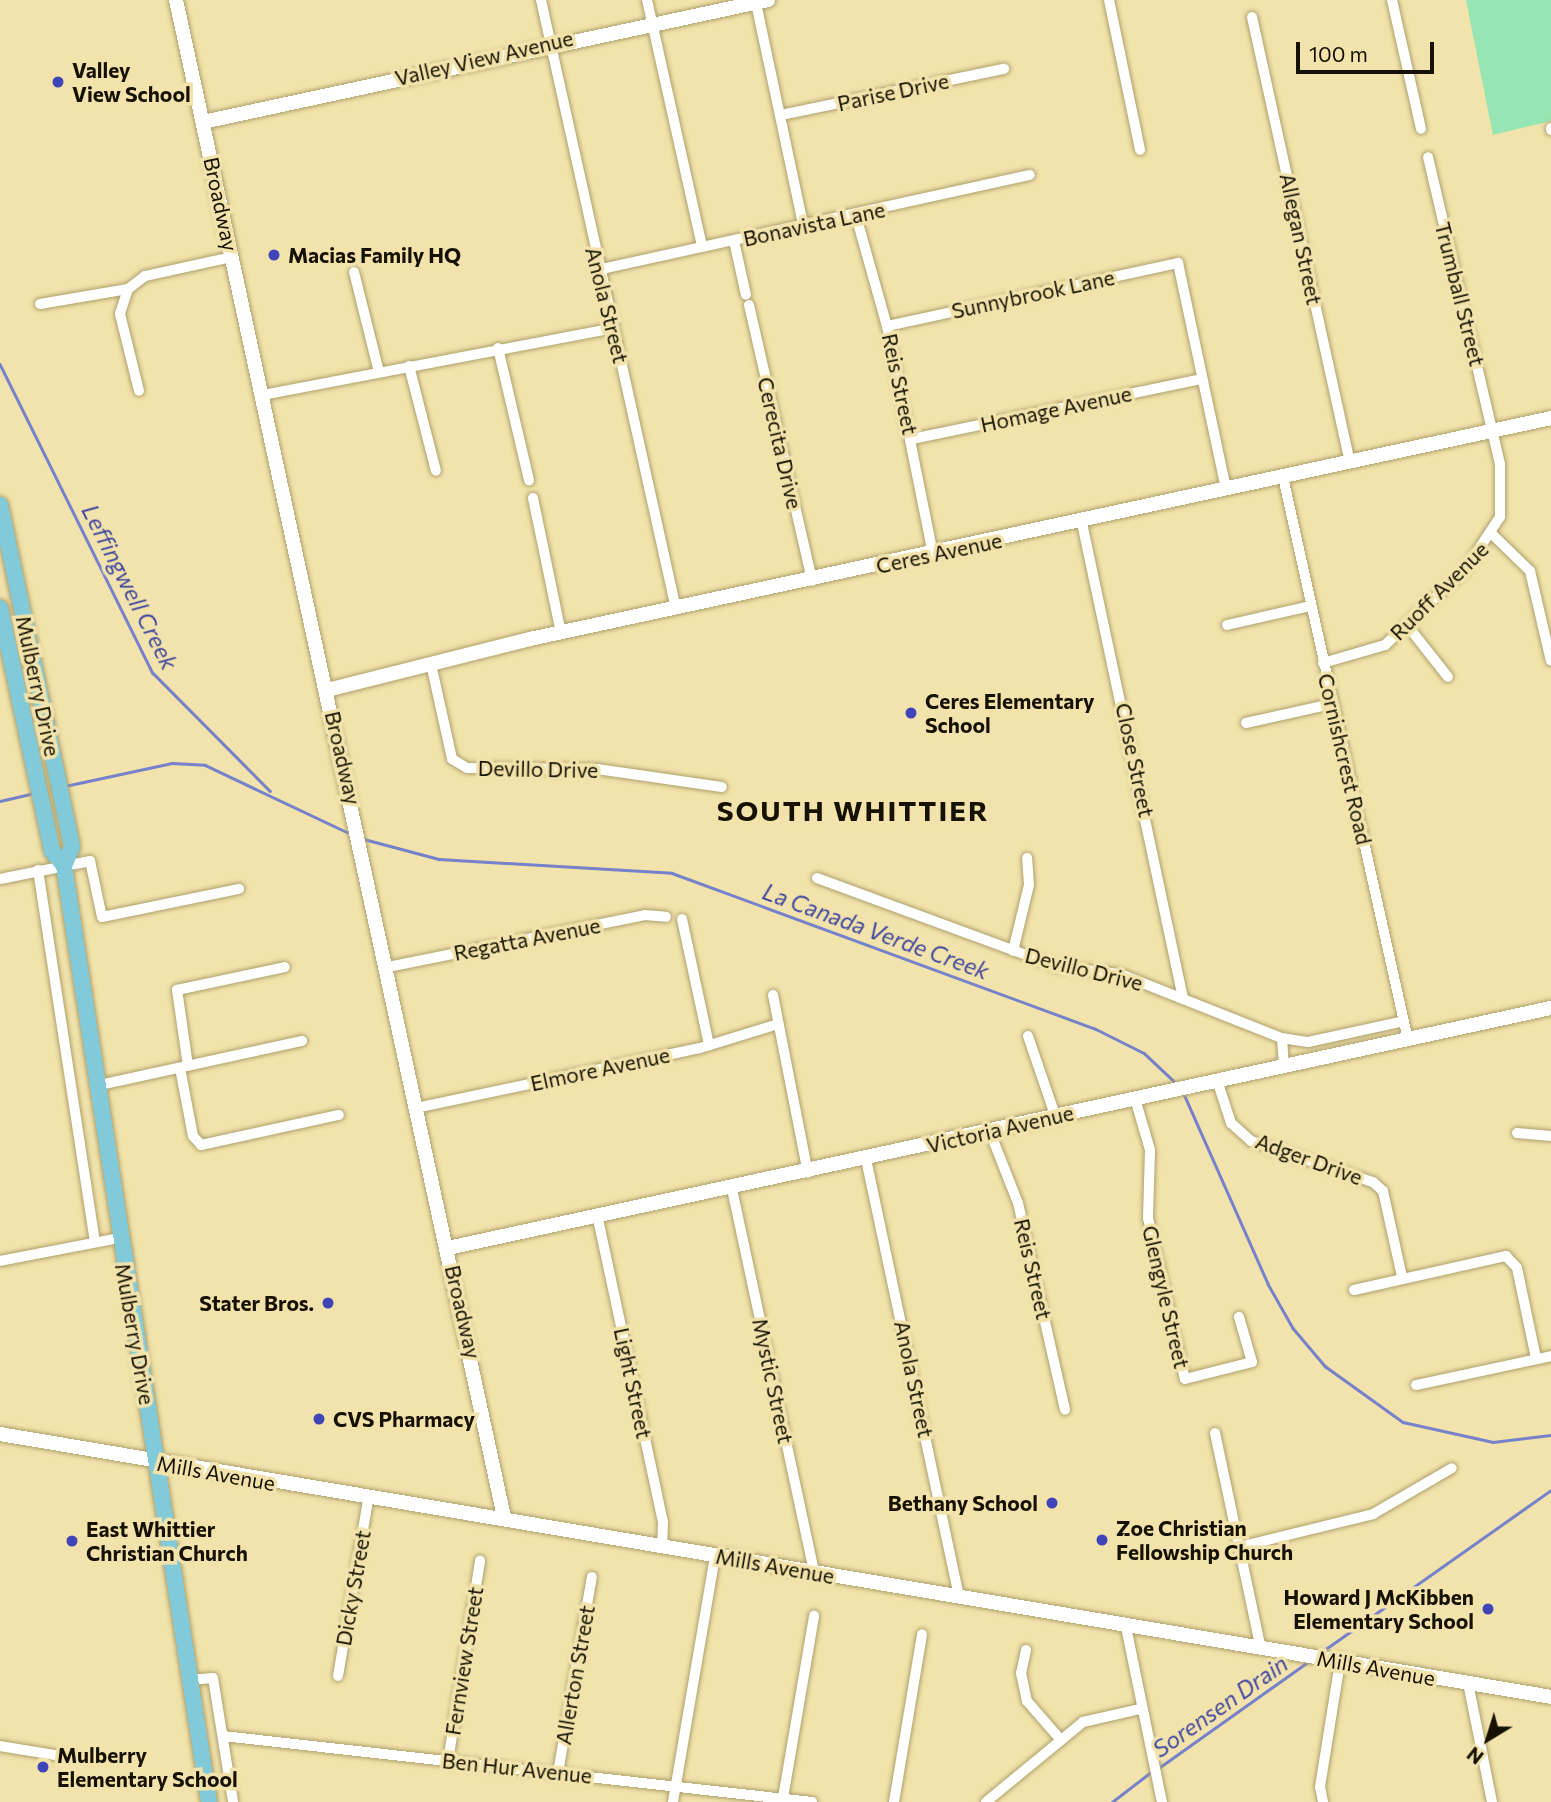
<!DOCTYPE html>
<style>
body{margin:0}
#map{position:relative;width:1551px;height:1802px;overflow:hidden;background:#f2e3ac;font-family:Commissioner,sans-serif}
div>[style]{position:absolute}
.green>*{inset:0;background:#96e5b2}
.stream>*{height:2.5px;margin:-1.25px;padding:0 1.25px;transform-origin:1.25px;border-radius:1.25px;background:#7582cb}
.roads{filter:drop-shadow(0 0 2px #afa16c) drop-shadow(0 0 2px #afa16c)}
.street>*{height:10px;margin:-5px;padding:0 5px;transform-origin:5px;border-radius:5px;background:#fff}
.secondary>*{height:14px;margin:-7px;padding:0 7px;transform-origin:7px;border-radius:7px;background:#fff}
.primary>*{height:16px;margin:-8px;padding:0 8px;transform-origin:8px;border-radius:8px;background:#81cad9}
.dots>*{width:19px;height:19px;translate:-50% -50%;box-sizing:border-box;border:4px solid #f2e3ac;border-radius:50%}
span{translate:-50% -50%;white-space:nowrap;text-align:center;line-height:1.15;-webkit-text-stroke:7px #f2e3ac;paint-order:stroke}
.street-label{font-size:21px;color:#161100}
.poi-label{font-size:21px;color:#161100;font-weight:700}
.left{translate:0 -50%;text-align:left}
.right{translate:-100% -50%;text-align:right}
.water-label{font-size:23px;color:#4047a0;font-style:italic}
.district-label{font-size:28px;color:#161100;font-weight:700;letter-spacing:2px}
.north{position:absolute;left:1453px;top:1704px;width:70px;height:70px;-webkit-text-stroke:5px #f2e3ac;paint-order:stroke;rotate:218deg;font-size:19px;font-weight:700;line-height:28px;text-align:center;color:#161100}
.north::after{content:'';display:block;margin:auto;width:24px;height:32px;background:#161100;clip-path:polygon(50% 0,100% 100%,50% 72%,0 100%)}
.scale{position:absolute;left:1296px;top:42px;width:138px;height:32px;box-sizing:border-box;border:4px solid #161100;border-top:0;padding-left:9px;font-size:21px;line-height:24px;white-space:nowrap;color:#161100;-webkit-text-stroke:5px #f2e3ac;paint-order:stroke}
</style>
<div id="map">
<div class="green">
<i style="clip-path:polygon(1466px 0,1551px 0,1551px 121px,1493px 135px)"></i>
</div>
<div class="stream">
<i style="left:0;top:364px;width:345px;rotate:63.7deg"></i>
<i style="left:153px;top:673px;width:166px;rotate:45.2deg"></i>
<i style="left:65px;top:786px;width:109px;rotate:-12.1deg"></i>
<i style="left:172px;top:763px;width:33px;rotate:3deg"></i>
<i style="left:205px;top:765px;width:161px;rotate:25.3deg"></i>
<i style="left:0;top:801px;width:35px;rotate:-13deg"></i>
<i style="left:364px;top:839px;width:78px;rotate:14.9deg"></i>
<i style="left:439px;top:859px;width:233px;rotate:3.4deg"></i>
<i style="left:672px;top:873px;width:450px;rotate:20.2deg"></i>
<i style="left:1094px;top:1028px;width:56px;rotate:26.6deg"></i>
<i style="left:1144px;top:1053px;width:44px;rotate:43.2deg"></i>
<i style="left:1184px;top:1094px;width:208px;rotate:66.1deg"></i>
<i style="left:1268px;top:1284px;width:51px;rotate:60.4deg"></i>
<i style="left:1293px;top:1328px;width:50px;rotate:49.9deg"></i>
<i style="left:1325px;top:1366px;width:96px;rotate:35.7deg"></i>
<i style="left:1403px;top:1422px;width:92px;rotate:12.5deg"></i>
<i style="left:1493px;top:1442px;width:58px;rotate:-6.9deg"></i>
<i style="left:1320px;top:1653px;width:283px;rotate:-35.2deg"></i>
<i style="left:1160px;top:1767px;width:183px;rotate:-35.4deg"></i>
<i style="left:1112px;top:1802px;width:49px;rotate:-37.6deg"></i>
</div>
<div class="roads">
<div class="street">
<i style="left:541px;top:0;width:624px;rotate:77.5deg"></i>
<i style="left:647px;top:0;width:252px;rotate:77.4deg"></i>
<i style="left:1109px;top:0;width:153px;rotate:78.3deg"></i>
<i style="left:1392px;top:0;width:132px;rotate:77.3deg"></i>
<i style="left:756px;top:3px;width:227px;rotate:78deg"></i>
<i style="left:1252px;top:17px;width:455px;rotate:77.6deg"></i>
<i style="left:781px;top:115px;width:228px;rotate:-11.7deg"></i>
<i style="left:1551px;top:128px;width:2px;rotate:90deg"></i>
<i style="left:856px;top:216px;width:114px;rotate:74.3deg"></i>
<i style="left:887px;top:326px;width:233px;rotate:78.6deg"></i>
<i style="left:734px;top:241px;width:55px;rotate:77.5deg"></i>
<i style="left:597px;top:270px;width:443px;rotate:-12.4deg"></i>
<i style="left:354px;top:272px;width:103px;rotate:76deg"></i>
<i style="left:128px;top:289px;width:26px;rotate:108deg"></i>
<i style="left:120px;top:314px;width:79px;rotate:76.1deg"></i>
<i style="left:40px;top:304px;width:89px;rotate:-9.7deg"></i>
<i style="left:128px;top:289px;width:21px;rotate:-37deg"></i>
<i style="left:145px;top:276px;width:89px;rotate:-12.3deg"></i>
<i style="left:749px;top:305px;width:283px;rotate:77.1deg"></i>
<i style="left:887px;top:326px;width:298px;rotate:-12.2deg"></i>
<i style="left:1178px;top:263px;width:230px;rotate:78deg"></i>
<i style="left:498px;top:348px;width:136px;rotate:76.8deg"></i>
<i style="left:409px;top:366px;width:108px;rotate:75.6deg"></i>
<i style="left:263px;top:395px;width:356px;rotate:-10.8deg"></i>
<i style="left:912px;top:439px;width:295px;rotate:-11.7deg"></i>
<i style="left:1283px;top:477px;width:577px;rotate:77.48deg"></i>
<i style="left:533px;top:498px;width:138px;rotate:78.3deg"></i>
<i style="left:1082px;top:523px;width:486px;rotate:78deg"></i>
<i style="left:1493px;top:535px;width:52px;rotate:44.2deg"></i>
<i style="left:1530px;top:571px;width:92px;rotate:76.9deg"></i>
<i style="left:1227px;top:625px;width:85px;rotate:-12.9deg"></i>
<i style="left:1407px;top:625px;width:66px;rotate:51.7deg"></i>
<i style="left:1323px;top:663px;width:65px;rotate:-16.2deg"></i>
<i style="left:1385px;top:645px;width:110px;rotate:-43.2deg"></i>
<i style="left:1465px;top:570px;width:64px;rotate:-56.6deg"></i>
<i style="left:1500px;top:517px;width:53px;rotate:-90deg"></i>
<i style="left:1500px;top:464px;width:315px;rotate:-103.2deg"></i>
<i style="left:431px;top:664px;width:97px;rotate:77.5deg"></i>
<i style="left:452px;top:759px;width:17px;rotate:31deg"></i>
<i style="left:467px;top:768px;width:130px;rotate:0.4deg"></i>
<i style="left:597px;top:769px;width:126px;rotate:8.2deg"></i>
<i style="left:1246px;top:723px;width:88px;rotate:-12.5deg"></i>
<i style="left:38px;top:870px;width:376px;rotate:81.3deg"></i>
<i style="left:817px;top:878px;width:258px;rotate:20.2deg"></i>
<i style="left:1059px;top:967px;width:61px;rotate:6.5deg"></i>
<i style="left:1120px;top:974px;width:174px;rotate:21.6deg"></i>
<i style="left:1282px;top:1038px;width:30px;rotate:86deg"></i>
<i style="left:0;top:879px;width:92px;rotate:-11.3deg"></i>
<i style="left:90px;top:861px;width:57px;rotate:77.9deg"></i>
<i style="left:102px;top:917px;width:140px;rotate:-11.6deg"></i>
<i style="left:682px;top:919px;width:129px;rotate:77.9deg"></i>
<i style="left:1013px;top:951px;width:68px;rotate:-76.4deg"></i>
<i style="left:1029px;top:885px;width:27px;rotate:-94deg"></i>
<i style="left:388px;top:967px;width:262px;rotate:-11.4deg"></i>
<i style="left:645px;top:915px;width:21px;rotate:5deg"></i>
<i style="left:773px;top:995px;width:181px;rotate:78.9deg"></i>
<i style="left:1028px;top:1036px;width:83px;rotate:71.1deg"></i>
<i style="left:1282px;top:1038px;width:26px;rotate:9deg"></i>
<i style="left:1308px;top:1042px;width:98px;rotate:-12.3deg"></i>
<i style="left:188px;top:1066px;width:77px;rotate:-98.2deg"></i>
<i style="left:177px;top:990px;width:110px;rotate:-12deg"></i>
<i style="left:180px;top:1068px;width:69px;rotate:79.2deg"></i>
<i style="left:193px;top:1136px;width:12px;rotate:48deg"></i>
<i style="left:201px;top:1145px;width:141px;rotate:-12.3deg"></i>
<i style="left:1218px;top:1083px;width:42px;rotate:72deg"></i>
<i style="left:1231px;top:1123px;width:27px;rotate:42deg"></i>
<i style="left:1251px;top:1141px;width:129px;rotate:18.6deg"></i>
<i style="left:1373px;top:1182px;width:13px;rotate:42deg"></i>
<i style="left:1383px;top:1191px;width:88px;rotate:77.5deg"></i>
<i style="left:95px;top:1086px;width:212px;rotate:-12.3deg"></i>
<i style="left:1136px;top:1102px;width:50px;rotate:73.7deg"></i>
<i style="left:1150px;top:1150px;width:68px;rotate:91.7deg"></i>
<i style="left:1148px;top:1218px;width:165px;rotate:77.1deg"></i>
<i style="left:1185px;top:1379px;width:69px;rotate:-14.2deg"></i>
<i style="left:1252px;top:1362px;width:47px;rotate:-106.1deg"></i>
<i style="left:420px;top:1107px;width:286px;rotate:-11.9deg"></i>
<i style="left:700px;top:1048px;width:82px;rotate:-17.1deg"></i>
<i style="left:990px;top:1132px;width:76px;rotate:68.5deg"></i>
<i style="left:1018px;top:1203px;width:212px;rotate:77.2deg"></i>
<i style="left:1517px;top:1133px;width:34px;rotate:5deg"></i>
<i style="left:866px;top:1159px;width:449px;rotate:78deg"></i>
<i style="left:732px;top:1189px;width:392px;rotate:77.9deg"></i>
<i style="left:598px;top:1219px;width:310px;rotate:77.9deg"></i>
<i style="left:663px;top:1522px;width:25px;rotate:92deg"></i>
<i style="left:0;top:1261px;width:121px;rotate:-10.9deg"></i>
<i style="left:1354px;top:1290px;width:156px;rotate:-12.6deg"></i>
<i style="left:1506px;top:1256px;width:16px;rotate:47deg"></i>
<i style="left:1517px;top:1268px;width:92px;rotate:78.1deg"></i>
<i style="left:1416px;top:1385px;width:138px;rotate:-12.1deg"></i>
<i style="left:1215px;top:1433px;width:221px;rotate:78deg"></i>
<i style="left:1243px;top:1546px;width:134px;rotate:-13.8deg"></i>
<i style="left:1373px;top:1514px;width:91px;rotate:-30.2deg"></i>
<i style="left:1126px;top:1627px;width:179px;rotate:78.4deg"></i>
<i style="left:1026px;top:1650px;width:24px;rotate:102deg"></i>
<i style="left:1021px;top:1673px;width:29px;rotate:78deg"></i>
<i style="left:1027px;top:1701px;width:50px;rotate:49deg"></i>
<i style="left:338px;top:1676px;width:179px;rotate:-80.3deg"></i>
<i style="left:189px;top:1680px;width:24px;rotate:-5deg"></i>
<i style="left:213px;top:1678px;width:126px;rotate:80.8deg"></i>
<i style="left:1468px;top:1683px;width:121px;rotate:78.6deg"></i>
<i style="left:223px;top:1736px;width:593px;rotate:6.39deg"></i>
<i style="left:0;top:1746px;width:56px;rotate:9.3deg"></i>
<i style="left:448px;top:1761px;width:203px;rotate:-80.9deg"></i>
<i style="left:558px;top:1773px;width:199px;rotate:-80.2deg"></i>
<i style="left:783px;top:1798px;width:185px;rotate:-80.3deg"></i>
<i style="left:673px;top:1802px;width:251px;rotate:-80.3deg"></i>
<i style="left:894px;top:1802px;width:170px;rotate:-80.5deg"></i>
<i style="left:986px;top:1802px;width:126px;rotate:-39.5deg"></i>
<i style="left:1083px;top:1722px;width:58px;rotate:-12.8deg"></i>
<i style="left:1323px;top:1802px;width:15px;rotate:-101deg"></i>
<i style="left:1320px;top:1787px;width:127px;rotate:-80.9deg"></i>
</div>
<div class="secondary">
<i style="left:176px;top:0;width:1552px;rotate:77.8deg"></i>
<i style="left:203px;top:122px;width:578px;rotate:-12.18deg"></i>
<i style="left:327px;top:690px;width:209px;rotate:-14.1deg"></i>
<i style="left:530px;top:639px;width:1045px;rotate:-12.21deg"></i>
<i style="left:448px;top:1248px;width:1129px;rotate:-12.28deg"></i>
<i style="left:0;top:1434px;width:1573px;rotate:9.62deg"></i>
</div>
<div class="primary">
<i style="left:0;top:505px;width:349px;rotate:78.1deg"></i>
<i style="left:72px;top:847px;width:21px;rotate:113deg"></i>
<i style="left:0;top:608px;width:249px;rotate:77.9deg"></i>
<i style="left:52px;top:851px;width:19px;rotate:51deg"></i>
<i style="left:64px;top:866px;width:947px;rotate:81.19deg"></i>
</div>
</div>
<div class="dots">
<i style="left:58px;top:82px;background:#4044b9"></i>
<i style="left:274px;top:255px;background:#4044b9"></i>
<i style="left:911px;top:713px;background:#4044b9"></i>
<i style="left:328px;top:1303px;background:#4044b9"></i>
<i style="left:319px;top:1419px;background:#4044b9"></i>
<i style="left:1052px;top:1503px;background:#4044b9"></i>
<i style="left:1102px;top:1540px;background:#4044b9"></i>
<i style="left:72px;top:1541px;background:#4044b9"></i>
<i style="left:1488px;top:1609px;background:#4044b9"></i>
<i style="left:43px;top:1767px;background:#4044b9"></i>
</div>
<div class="street-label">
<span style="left:484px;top:58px;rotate:-13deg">Valley View Avenue</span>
<span style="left:893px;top:92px;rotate:-12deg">Parise Drive</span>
<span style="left:221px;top:204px;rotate:78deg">Broadway</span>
<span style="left:814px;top:224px;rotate:-12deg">Bonavista Lane</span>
<span style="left:1301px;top:239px;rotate:78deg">Allegan Street</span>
<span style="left:1033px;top:294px;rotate:-12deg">Sunnybrook Lane</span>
<span style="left:1460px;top:294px;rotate:76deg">Trumball Street</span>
<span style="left:607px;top:305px;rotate:76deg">Anola Street</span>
<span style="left:900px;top:384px;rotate:78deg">Reis Street</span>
<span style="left:1056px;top:409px;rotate:-12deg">Homage Avenue</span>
<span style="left:780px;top:443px;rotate:77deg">Cerecita Drive</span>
<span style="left:939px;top:553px;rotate:-12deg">Ceres Avenue</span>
<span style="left:1439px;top:591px;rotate:-45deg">Ruoff Avenue</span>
<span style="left:38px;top:686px;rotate:78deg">Mulberry Drive</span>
<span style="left:343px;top:758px;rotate:77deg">Broadway</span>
<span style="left:1345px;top:759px;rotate:77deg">Cornishcrest Road</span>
<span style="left:1135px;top:760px;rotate:78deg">Close Street</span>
<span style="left:538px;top:769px;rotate:1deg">Devillo Drive</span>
<span style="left:527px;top:939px;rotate:-11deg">Regatta Avenue</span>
<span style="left:1084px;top:969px;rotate:14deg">Devillo Drive</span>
<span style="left:600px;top:1069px;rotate:-12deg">Elmore Avenue</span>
<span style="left:1000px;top:1129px;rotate:-13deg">Victoria Avenue</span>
<span style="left:1309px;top:1159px;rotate:20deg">Adger Drive</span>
<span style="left:1033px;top:1269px;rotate:77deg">Reis Street</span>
<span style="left:1166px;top:1297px;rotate:77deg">Glengyle Street</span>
<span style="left:463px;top:1312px;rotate:77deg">Broadway</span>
<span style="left:135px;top:1334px;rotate:80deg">Mulberry Drive</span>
<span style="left:914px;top:1379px;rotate:78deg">Anola Street</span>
<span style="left:773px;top:1381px;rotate:78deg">Mystic Street</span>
<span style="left:633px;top:1383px;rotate:78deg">Light Street</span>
<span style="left:216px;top:1473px;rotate:10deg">Mills Avenue</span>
<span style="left:775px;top:1566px;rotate:10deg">Mills Avenue</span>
<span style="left:353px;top:1588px;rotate:-80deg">Dicky Street</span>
<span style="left:464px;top:1661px;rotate:-81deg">Fernview Street</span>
<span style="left:1376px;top:1668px;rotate:10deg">Mills Avenue</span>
<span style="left:575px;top:1675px;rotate:-80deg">Allerton Street</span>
<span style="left:517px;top:1768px;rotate:6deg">Ben Hur Avenue</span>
</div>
<div class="poi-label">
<span class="left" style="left:72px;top:82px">Valley<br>View School</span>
<span class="left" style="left:288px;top:255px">Macias Family HQ</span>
<span class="left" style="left:925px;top:713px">Ceres Elementary<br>School</span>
<span class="right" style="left:314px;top:1303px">Stater Bros.</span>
<span class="left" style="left:333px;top:1419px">CVS Pharmacy</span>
<span class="right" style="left:1038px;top:1503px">Bethany School</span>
<span class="left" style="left:1116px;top:1540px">Zoe Christian<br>Fellowship Church</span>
<span class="left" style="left:86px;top:1541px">East Whittier<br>Christian Church</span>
<span class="right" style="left:1474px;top:1609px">Howard J McKibben<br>Elementary School</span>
<span class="left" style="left:57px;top:1767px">Mulberry<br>Elementary School</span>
</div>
<div class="water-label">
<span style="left:130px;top:587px;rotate:63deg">Leffingwell Creek</span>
<span style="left:876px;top:931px;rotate:20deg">La Canada Verde Creek</span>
<span style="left:1220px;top:1706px;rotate:-35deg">Sorensen Drain</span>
</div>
<div class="district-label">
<span style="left:853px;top:810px">SOUTH WHITTIER</span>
</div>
<div class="north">N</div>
<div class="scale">100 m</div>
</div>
